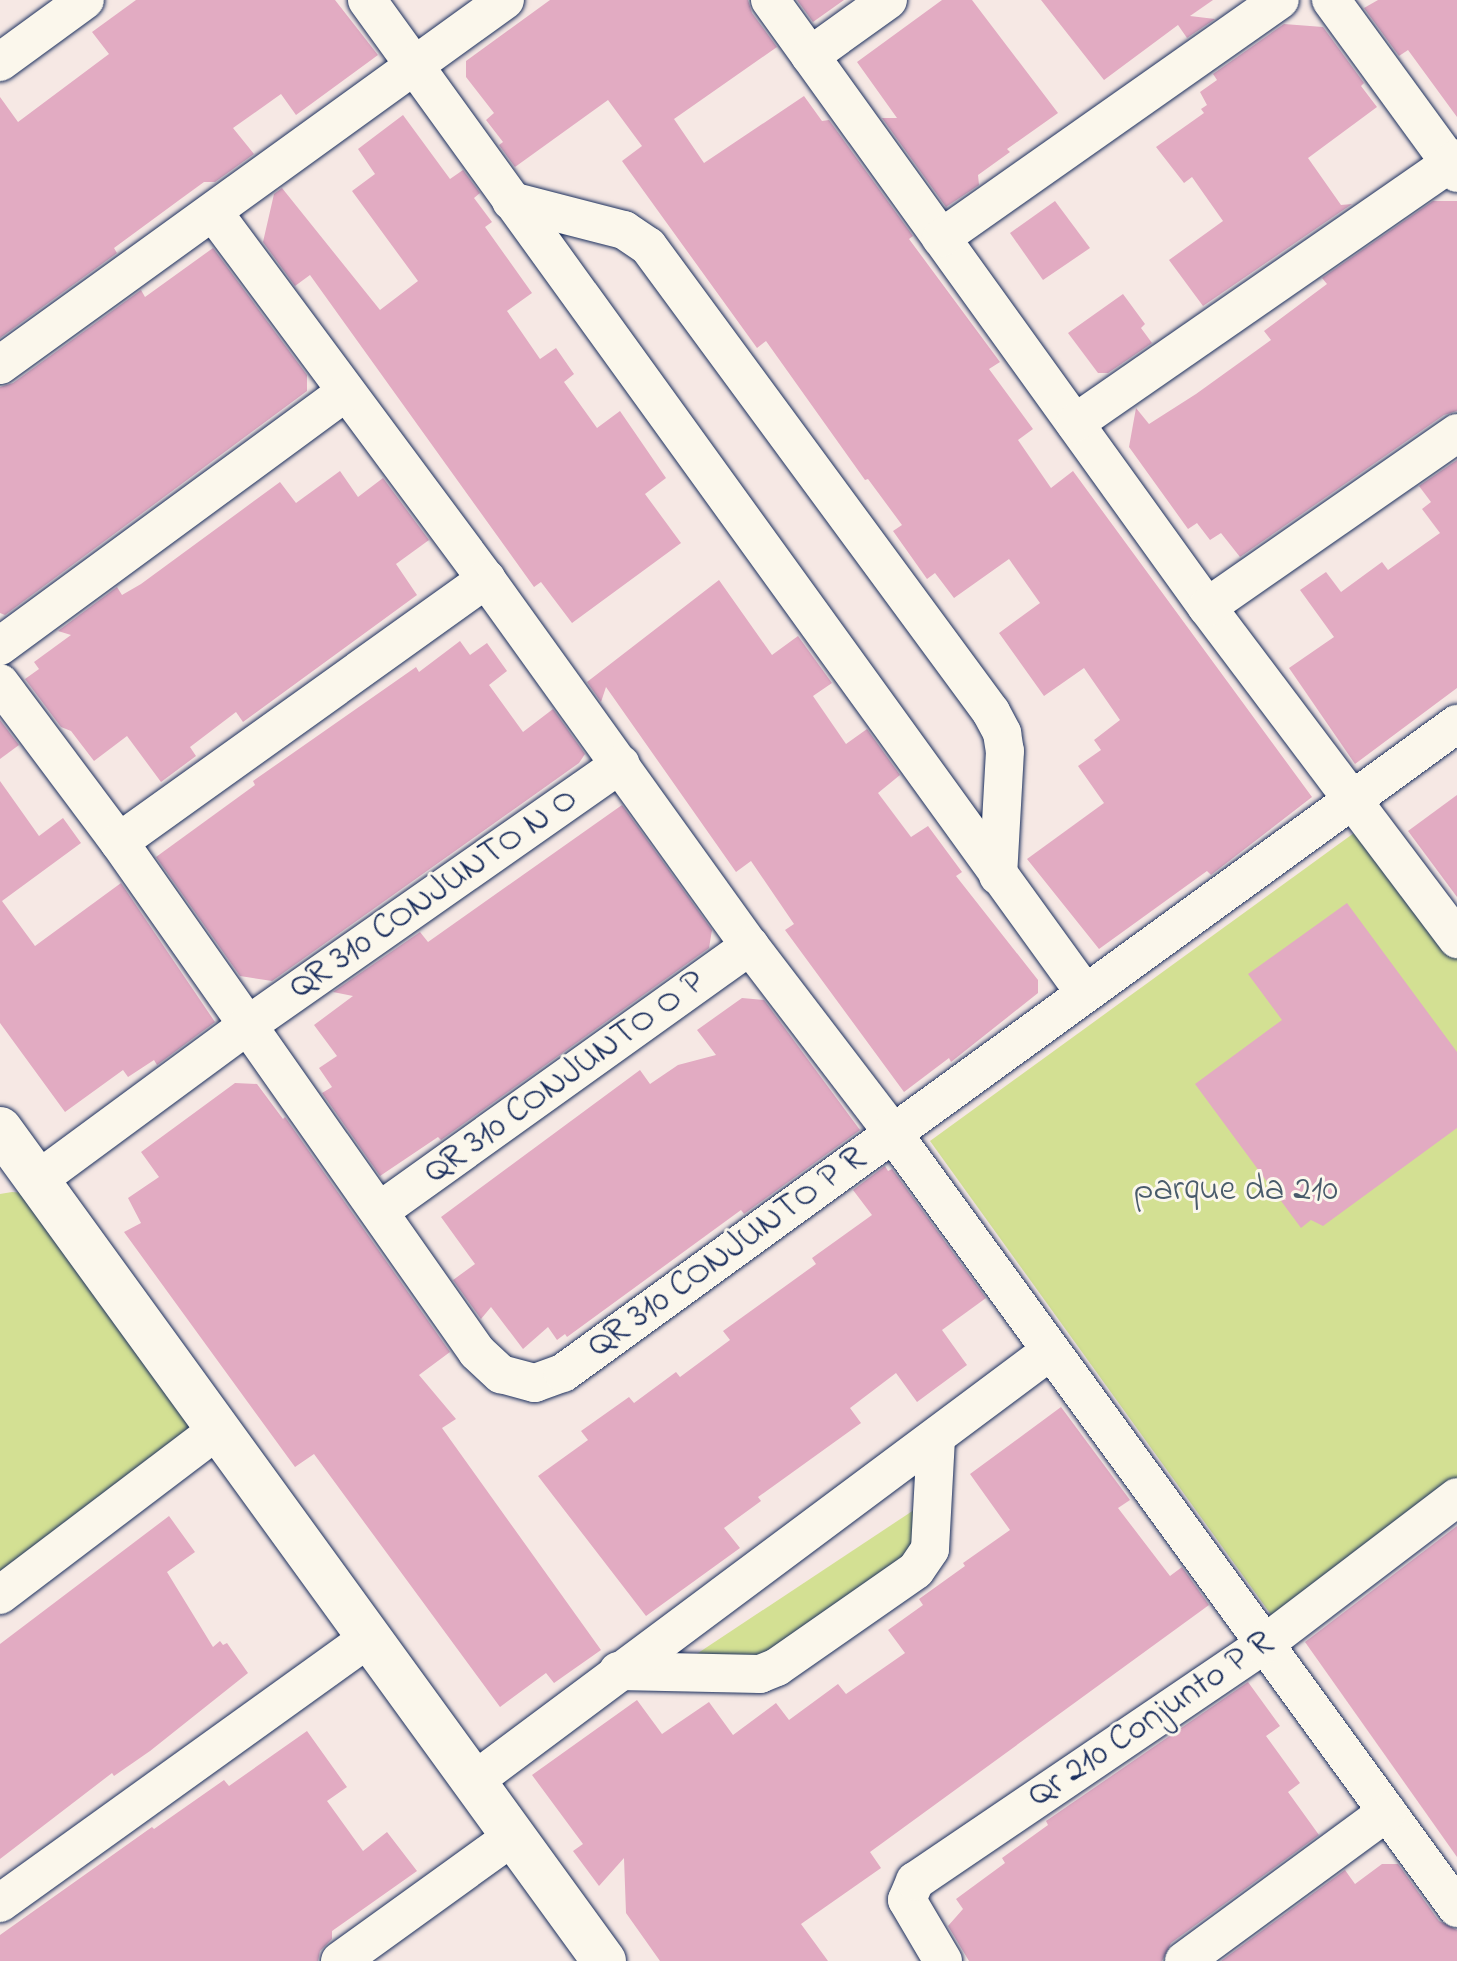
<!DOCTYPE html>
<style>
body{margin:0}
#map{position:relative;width:1457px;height:1961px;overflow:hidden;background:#f6e8e4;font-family:"Indie Flower",sans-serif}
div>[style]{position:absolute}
.green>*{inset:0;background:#d3e093}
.building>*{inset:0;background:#e2abc2}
.roads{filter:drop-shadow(0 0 2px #1b2f5e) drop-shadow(0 0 2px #1b2f5e)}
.minor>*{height:38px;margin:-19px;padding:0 19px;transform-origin:19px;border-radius:19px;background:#fbf7ec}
.tertiary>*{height:44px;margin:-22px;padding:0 22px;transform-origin:22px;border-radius:22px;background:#fbf7ec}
span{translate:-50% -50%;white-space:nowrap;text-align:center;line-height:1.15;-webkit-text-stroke:6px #fbf7ec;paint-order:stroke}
.street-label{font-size:36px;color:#1b2f5e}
.park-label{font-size:36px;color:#495b6b}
</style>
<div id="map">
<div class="green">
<i style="clip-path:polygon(1365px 825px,1457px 950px,1457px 1489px,1280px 1627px,930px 1141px)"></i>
<i style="clip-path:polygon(12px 1192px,25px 1193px,195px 1429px,0 1586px,0 1194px)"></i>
<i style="clip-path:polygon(926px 1502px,921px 1560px,767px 1667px,680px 1665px)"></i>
</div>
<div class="building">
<i style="clip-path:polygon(136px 0,335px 0,378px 55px,296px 115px,281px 94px,233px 128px,254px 154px,215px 182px,204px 182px,182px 198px,114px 248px,117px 253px,0 338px,0 97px,18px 122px,109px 54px,92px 32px)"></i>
<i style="clip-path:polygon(550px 0,748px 0,752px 13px,777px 47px,674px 119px,704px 163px,804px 96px,822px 121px,829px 120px,913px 236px,909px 239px,1000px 362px,989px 369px,1033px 429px,1018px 440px,1051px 488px,1073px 471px,1312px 797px,1211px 875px,1207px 871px,1099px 949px,1027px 859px,1104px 803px,1078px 766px,1101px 750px,1094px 740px,1120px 720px,1084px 668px,1044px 696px,999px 633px,1040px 603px,1009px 559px,954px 598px,935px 573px,927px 579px,893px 531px,902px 525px,868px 479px,865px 480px,766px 341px,757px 348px,622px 161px,642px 146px,608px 100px,515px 167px,499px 145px,503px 142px,486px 120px,494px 113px,466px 77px,466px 61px)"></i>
<i style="clip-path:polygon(797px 0,844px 0,813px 22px)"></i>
<i style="clip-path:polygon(942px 0,972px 0,1058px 113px,1007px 149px,1010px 152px,978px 175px,979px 185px,946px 207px,882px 118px,897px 118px,857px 62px)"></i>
<i style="clip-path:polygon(1041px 0,1213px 0,1190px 16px,1215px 19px,1187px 38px,1178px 25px,1104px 80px)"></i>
<i style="clip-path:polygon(1378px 0,1457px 0,1457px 117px,1408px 50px,1399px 56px,1364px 8px)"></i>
<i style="clip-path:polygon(1284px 24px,1323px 27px,1364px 83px,1361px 86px,1377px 107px,1308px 158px,1341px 205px,1352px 204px,1203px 306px,1169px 260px,1223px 221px,1192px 177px,1184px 183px,1156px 147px,1204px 113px,1201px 109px,1207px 105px,1200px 92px,1217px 80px,1213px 74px)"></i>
<i style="clip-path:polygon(403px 115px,450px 179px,463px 170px,480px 193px,474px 198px,492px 222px,485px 227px,532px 293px,507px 311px,540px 359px,556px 348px,574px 374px,564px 382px,597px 428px,620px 411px,666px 478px,645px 494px,681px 543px,572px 623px,541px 582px,534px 587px,310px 275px,295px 286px,263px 242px,274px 194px,282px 188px,380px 310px,418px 281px,352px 191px,375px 174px,358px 149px)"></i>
<i style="clip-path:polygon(1055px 201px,1090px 248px,1043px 280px,1010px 233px)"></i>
<i style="clip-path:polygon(1433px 201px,1457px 201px,1457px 411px,1444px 415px,1240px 557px,1221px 533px,1210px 540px,1197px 523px,1188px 529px,1129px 447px,1136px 408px,1149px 424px,1196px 394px,1271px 340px,1264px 331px,1327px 284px,1322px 278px)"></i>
<i style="clip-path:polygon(213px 248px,307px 375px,307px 391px,5px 615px,0 613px,0 387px,13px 383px,141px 290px,145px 297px)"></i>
<i style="clip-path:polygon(1123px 294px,1145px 324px,1141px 328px,1152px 343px,1108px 373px,1098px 373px,1068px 333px)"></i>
<i style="clip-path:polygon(1457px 460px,1457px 688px,1355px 764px,1289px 668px,1334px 637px,1300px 590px,1326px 572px,1341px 592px,1382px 562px,1388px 570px,1440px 533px,1422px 509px,1431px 502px,1419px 486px)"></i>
<i style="clip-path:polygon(340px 471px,358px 497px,383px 478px,429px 540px,396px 564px,417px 595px,243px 722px,236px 712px,190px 747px,196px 756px,161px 782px,127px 736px,94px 761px,71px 731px,61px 727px,25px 679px,39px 669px,34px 662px,71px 635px,58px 631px,117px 587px,122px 595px,141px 584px,280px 482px,296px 503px)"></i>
<i style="clip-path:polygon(719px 580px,772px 655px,798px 636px,832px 683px,813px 696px,846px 744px,867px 729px,900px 775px,878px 793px,911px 837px,928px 826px,962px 872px,956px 876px,1038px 980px,1038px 993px,951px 1062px,949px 1058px,904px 1092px,785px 930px,794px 924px,751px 861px,736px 872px,606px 687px,601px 702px,587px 682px)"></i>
<i style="clip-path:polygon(460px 641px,470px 655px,487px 643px,507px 671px,489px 685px,523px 732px,553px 709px,585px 754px,579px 763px,272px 981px,240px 976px,156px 857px,255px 785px,253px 781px,416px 667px,419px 672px)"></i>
<i style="clip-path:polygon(0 720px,19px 745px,0 759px)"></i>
<i style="clip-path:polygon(0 781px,39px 836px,63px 818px,81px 843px,2px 901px,35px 946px,121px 883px,215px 1022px,157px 1065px,154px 1060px,128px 1077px,123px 1070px,65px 1112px,0 1023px)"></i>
<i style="clip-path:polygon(1457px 795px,1457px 897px,1408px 831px)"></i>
<i style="clip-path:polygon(622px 805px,712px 930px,709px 948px,441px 1140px,438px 1137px,380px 1176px,322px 1093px,332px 1087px,319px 1068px,337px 1056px,314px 1025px,353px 996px,333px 992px,420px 932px,428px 942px)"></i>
<i style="clip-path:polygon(1347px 903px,1457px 1052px,1457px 1128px,1323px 1226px,1311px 1220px,1301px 1228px,1195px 1084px,1282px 1020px,1248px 974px)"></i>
<i style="clip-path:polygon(742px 998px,764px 1000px,860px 1130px,744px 1214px,741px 1210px,567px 1337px,565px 1334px,557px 1340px,548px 1327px,523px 1349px,491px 1307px,481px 1319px,453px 1280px,475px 1264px,441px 1217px,640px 1070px,650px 1084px,678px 1065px,716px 1055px,697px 1030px)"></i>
<i style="clip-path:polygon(235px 1083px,257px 1084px,283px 1119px,285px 1117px,450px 1352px,419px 1375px,456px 1419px,442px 1428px,601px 1650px,554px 1683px,546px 1673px,500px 1707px,314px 1454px,295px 1467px,124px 1232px,141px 1223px,128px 1198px,159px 1177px,141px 1152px)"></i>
<i style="clip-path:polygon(885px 1166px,888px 1171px,892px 1169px,986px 1298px,942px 1330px,967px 1365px,917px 1402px,896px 1373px,850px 1408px,861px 1423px,758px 1497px,761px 1501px,724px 1528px,740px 1548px,646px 1616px,538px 1476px,588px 1440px,581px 1431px,629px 1397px,634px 1403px,676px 1372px,680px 1377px,730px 1340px,723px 1331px,816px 1264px,812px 1258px,872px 1215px,853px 1190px)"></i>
<i style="clip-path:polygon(1061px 1407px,1130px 1500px,1118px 1508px,1170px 1576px,1182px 1567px,1209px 1605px,870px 1852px,881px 1868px,801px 1924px,828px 1961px,660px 1961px,626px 1913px,624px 1858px,599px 1886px,573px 1851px,583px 1844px,532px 1775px,637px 1700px,662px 1734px,709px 1702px,733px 1735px,776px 1703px,789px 1720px,838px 1684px,846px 1694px,905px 1653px,888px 1630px,923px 1605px,919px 1599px,965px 1566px,963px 1563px,1010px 1530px,970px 1474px)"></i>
<i style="clip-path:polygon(169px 1516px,195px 1552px,167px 1572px,213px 1647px,220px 1641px,223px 1645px,227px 1643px,248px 1673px,150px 1751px,114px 1776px,112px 1773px,0 1859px,0 1644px)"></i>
<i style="clip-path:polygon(1457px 1526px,1457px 1857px,1305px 1642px)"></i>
<i style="clip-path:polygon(1248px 1682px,1280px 1726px,1266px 1736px,1300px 1783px,1288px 1792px,1319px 1835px,1171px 1943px,1162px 1961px,969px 1961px,948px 1926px,963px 1909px,956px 1899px,1005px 1863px,1002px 1858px,1048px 1825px,1046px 1821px)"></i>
<i style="clip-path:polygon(307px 1731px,347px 1787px,327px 1801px,363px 1851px,387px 1832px,417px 1871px,332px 1931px,332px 1939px,320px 1951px,318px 1961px,0 1961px,0 1935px,152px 1827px,154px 1829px,224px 1780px,229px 1786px)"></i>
<i style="clip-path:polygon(1382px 1864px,1398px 1864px,1439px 1921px,1457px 1930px,1457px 1961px,1221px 1961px,1345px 1870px,1355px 1884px)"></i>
</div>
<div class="roads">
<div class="minor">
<i style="left:367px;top:0;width:1224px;rotate:54.14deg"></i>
<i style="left:770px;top:0;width:748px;rotate:54.25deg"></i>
<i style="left:1207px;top:607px;width:416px;rotate:53deg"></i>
<i style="left:1331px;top:0;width:214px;rotate:53.9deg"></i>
<i style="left:810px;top:56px;width:96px;rotate:-35.7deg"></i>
<i style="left:0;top:62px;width:105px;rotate:-36.1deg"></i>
<i style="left:511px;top:201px;width:117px;rotate:14.4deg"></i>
<i style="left:624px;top:230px;width:29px;rotate:34deg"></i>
<i style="left:648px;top:246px;width:579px;rotate:53.65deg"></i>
<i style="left:991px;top:712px;width:24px;rotate:62deg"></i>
<i style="left:1002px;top:733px;width:18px;rotate:81deg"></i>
<i style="left:1005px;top:751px;width:125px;rotate:93.2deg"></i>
<i style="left:214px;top:213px;width:456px;rotate:53.4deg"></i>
<i style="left:486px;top:579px;width:452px;rotate:54.3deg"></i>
<i style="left:750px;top:946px;width:234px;rotate:52.6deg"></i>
<i style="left:892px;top:1132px;width:960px;rotate:53.94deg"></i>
<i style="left:941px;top:238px;width:414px;rotate:-35.1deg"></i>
<i style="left:0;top:365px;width:623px;rotate:-35.86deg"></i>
<i style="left:1075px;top:423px;width:465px;rotate:-34.7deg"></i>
<i style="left:1207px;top:607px;width:305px;rotate:-34.8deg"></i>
<i style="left:0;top:646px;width:429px;rotate:-36.3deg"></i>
<i style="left:0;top:683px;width:199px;rotate:53.2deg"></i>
<i style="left:119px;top:842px;width:623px;rotate:54.93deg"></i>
<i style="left:477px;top:1352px;width:33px;rotate:43deg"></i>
<i style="left:501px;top:1374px;width:35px;rotate:15deg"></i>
<i style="left:535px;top:1383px;width:30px;rotate:-20deg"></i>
<i style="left:563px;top:1373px;width:1105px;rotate:-35.98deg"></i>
<i style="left:119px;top:842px;width:452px;rotate:-35.6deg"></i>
<i style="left:39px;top:1179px;width:260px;rotate:-36.4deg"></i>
<i style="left:248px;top:1025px;width:455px;rotate:-35deg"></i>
<i style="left:381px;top:1210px;width:454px;rotate:-35.6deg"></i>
<i style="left:0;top:1595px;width:271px;rotate:-37.2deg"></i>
<i style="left:618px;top:1671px;width:142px;rotate:1.2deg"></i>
<i style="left:760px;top:1674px;width:18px;rotate:-22deg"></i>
<i style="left:777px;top:1667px;width:169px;rotate:-34.9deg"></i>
<i style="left:916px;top:1570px;width:25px;rotate:-56deg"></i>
<i style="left:930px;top:1549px;width:110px;rotate:-86.9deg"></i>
<i style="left:474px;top:1781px;width:717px;rotate:-36.73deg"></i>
<i style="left:0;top:1903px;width:454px;rotate:-35.7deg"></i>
<i style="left:340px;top:1961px;width:213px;rotate:-35.8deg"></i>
<i style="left:943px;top:1961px;width:71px;rotate:-120.5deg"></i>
<i style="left:907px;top:1900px;width:21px;rotate:-67deg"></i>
<i style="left:915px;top:1881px;width:420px;rotate:-34.1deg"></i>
<i style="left:1263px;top:1645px;width:244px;rotate:-37.3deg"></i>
<i style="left:1184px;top:1961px;width:252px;rotate:-36.3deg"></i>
</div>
<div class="tertiary">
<i style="left:0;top:1129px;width:1028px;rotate:54.02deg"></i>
</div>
</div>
<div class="street-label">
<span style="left:434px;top:894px;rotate:-35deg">QR 310 CONJUNTO N O</span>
<span style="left:565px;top:1078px;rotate:-36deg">QR 310 CONJUNTO O P</span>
<span style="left:727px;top:1253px;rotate:-36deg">QR 310 CONJUNTO P R</span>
<span style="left:1151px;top:1720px;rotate:-34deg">Qr 210 Conjunto P R</span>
</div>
<div class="park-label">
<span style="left:1236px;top:1191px">parque da 210</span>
</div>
</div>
